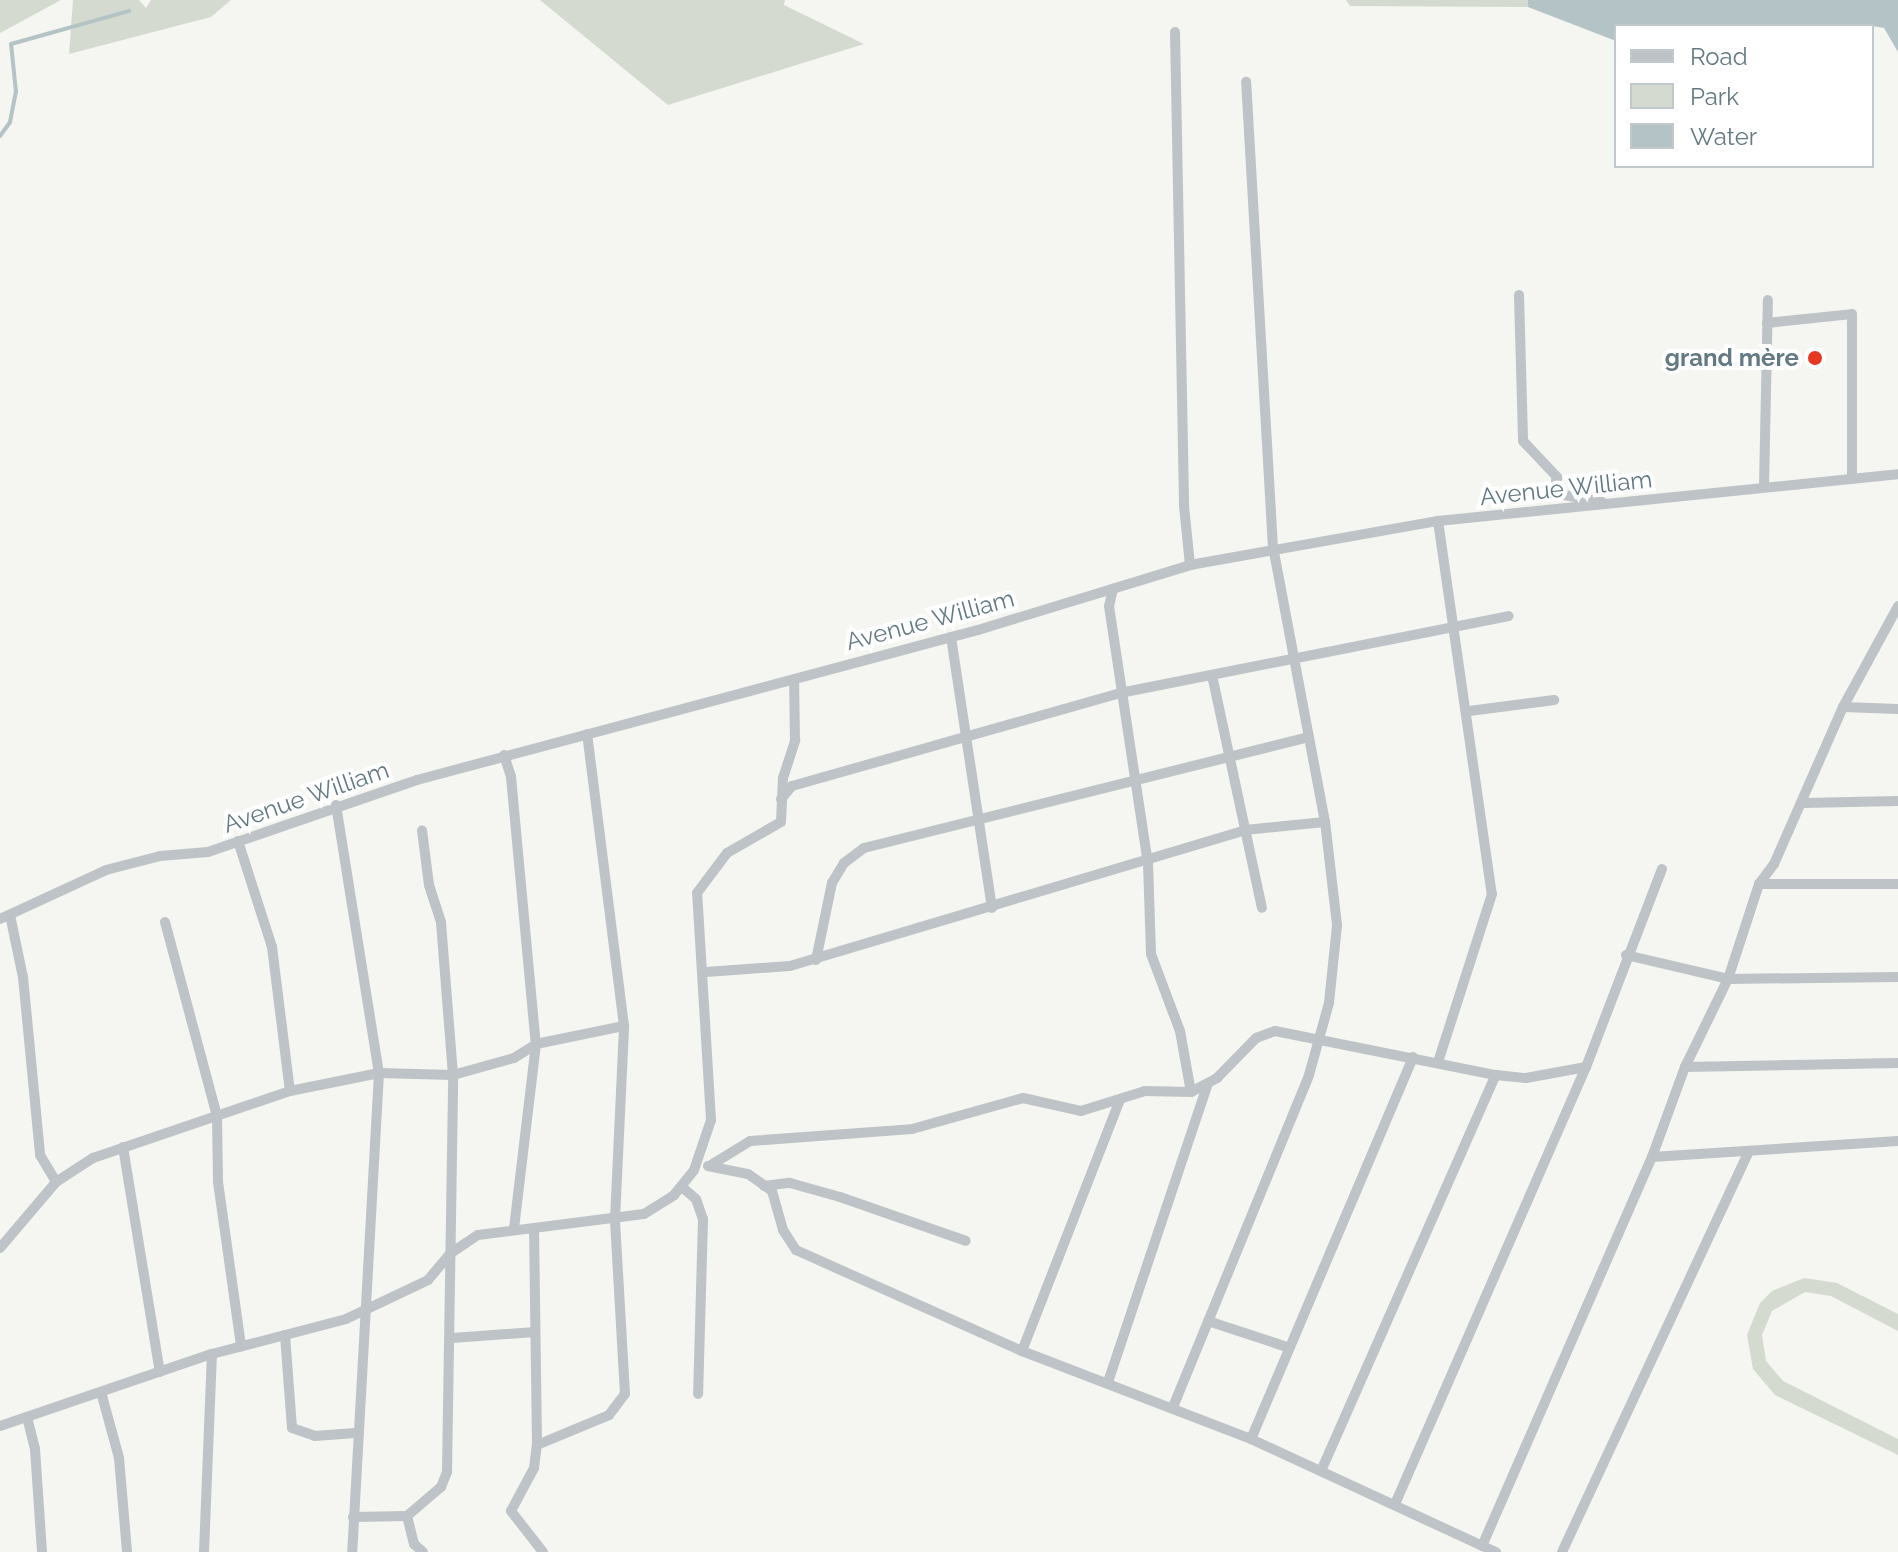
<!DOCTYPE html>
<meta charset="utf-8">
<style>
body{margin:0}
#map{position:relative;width:1898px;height:1552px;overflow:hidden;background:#f5f5f1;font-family:Raleway,sans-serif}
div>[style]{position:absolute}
.green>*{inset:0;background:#d5dad0}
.water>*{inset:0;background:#b4c4c6}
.stream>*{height:4px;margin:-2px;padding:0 2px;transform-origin:2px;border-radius:2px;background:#b4c4c6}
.street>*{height:10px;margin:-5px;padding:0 5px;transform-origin:5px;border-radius:5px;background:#bdc3c6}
.dots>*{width:22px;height:22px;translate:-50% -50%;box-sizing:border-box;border:4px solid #fff;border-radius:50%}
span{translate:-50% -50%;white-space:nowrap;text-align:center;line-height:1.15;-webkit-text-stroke:8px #fff;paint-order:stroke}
.poi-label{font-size:24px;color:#637983;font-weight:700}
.right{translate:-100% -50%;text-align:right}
.street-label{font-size:24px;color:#637983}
.legend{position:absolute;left:1614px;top:24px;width:260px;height:144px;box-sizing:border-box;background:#fff;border:2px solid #c1c9cd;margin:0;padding:10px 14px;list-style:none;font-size:24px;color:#637983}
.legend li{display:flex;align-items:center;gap:16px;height:40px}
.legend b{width:40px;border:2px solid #c1c9cd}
</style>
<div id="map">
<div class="green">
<i style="clip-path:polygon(0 0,61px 0,0 33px)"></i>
<i style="clip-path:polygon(73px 0,139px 0,146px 8px,151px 0,231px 0,211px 17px,69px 54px)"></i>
<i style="clip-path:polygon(540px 0,785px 0,784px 5px,864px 44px,668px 105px)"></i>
<i style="clip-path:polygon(1346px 0,1528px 0,1528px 7px,1350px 6px)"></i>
<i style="clip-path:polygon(1804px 1278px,1837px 1283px,1898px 1314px,1898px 1331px,1831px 1296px,1805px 1292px,1772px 1311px,1762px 1335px,1766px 1361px,1783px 1381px,1898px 1439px,1898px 1455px,1775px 1395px,1753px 1369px,1747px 1335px,1760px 1303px,1772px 1291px)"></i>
</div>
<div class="water">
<i style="clip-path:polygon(1528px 0,1898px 0,1898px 52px,1884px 28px,1872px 26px,1616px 26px,1616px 41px,1528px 7px)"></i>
</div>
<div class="stream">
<i style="left:0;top:136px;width:17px;rotate:-54deg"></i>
<i style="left:10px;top:122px;width:31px;rotate:-79deg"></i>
<i style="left:16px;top:92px;width:48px;rotate:-95.9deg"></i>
<i style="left:11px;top:44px;width:123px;rotate:-15.6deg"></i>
</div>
<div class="street">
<i style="left:1175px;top:32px;width:474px;rotate:88.9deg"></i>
<i style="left:1184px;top:506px;width:59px;rotate:84.2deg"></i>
<i style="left:1519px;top:295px;width:146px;rotate:88.4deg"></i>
<i style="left:1523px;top:441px;width:50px;rotate:46.6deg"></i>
<i style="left:1557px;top:477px;width:16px;rotate:104deg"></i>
<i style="left:1553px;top:493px;width:50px;rotate:10.4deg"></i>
<i style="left:1767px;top:323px;width:85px;rotate:-6deg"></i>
<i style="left:1852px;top:314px;width:163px;rotate:90deg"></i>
<i style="left:1764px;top:486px;width:186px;rotate:-88.8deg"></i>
<i style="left:1438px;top:521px;width:377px;rotate:81.8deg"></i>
<i style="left:1492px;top:894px;width:176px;rotate:107.8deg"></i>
<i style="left:1113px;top:589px;width:17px;rotate:103deg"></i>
<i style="left:1109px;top:606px;width:260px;rotate:81.4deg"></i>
<i style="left:1148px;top:863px;width:91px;rotate:88.1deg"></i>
<i style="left:1151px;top:954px;width:82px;rotate:69.4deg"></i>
<i style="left:1180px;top:1031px;width:62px;rotate:79.8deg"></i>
<i style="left:951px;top:637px;width:274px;rotate:81.4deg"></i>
<i style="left:1212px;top:675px;width:238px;rotate:77.9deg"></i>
<i style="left:1843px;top:707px;width:55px;rotate:2.1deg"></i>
<i style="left:1469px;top:711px;width:86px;rotate:-7.4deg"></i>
<i style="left:504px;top:755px;width:23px;rotate:72deg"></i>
<i style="left:511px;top:777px;width:268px;rotate:84.7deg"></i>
<i style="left:536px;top:1044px;width:186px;rotate:96.8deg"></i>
<i style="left:781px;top:799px;width:17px;rotate:-50deg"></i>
<i style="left:792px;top:786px;width:346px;rotate:-15.8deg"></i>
<i style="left:1125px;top:692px;width:391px;rotate:-11.2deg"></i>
<i style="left:1803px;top:803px;width:95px;rotate:-1.2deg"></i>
<i style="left:336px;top:805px;width:271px;rotate:80.9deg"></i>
<i style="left:379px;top:1073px;width:480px;rotate:93.2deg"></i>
<i style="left:238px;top:841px;width:111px;rotate:72.2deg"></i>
<i style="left:272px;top:947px;width:145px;rotate:82.9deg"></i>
<i style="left:1759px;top:884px;width:139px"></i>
<i style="left:10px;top:915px;width:63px;rotate:78.2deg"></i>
<i style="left:23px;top:977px;width:179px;rotate:84.5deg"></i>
<i style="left:40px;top:1155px;width:31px;rotate:59deg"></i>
<i style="left:0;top:919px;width:117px;rotate:-24.8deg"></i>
<i style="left:106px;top:870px;width:56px;rotate:-14.5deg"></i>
<i style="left:160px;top:856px;width:48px;rotate:-4.8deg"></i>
<i style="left:208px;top:852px;width:221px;rotate:-19deg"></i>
<i style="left:417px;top:780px;width:581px;rotate:-14.97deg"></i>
<i style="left:978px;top:630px;width:222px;rotate:-17deg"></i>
<i style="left:1190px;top:565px;width:252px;rotate:-10.1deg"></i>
<i style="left:1438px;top:521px;width:462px;rotate:-5.8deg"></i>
<i style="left:165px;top:922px;width:201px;rotate:75deg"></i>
<i style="left:217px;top:1116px;width:66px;rotate:89.1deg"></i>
<i style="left:218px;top:1182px;width:166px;rotate:82deg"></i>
<i style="left:1626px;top:955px;width:105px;rotate:13.2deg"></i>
<i style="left:1728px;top:979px;width:170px;rotate:-0.7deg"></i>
<i style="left:816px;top:960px;width:79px;rotate:-78.3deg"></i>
<i style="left:832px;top:883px;width:23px;rotate:-59deg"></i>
<i style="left:844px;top:863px;width:25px;rotate:-37deg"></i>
<i style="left:864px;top:848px;width:458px;rotate:-14deg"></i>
<i style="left:706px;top:972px;width:84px;rotate:-4.1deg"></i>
<i style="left:790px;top:966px;width:475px;rotate:-16.6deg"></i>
<i style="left:1245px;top:830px;width:80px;rotate:-5.7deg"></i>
<i style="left:1685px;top:1067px;width:213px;rotate:-1.1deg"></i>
<i style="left:123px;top:1147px;width:228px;rotate:80.7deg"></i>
<i style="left:1652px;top:1157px;width:247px;rotate:-3.7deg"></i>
<i style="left:711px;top:1165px;width:46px;rotate:-31.6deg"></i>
<i style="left:750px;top:1141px;width:162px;rotate:-4.2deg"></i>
<i style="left:912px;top:1129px;width:115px;rotate:-15.6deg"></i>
<i style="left:1023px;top:1098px;width:59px;rotate:12.6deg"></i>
<i style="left:1081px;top:1111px;width:67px;rotate:-17.4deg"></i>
<i style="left:1145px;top:1091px;width:46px;rotate:1.2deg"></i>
<i style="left:1191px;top:1092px;width:30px;rotate:-28deg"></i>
<i style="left:1217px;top:1078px;width:56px;rotate:-45.7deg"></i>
<i style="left:1256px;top:1038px;width:20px;rotate:-20deg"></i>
<i style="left:1275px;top:1031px;width:225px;rotate:11.3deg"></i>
<i style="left:1496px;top:1075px;width:30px;rotate:6deg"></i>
<i style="left:1526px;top:1078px;width:61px;rotate:-10.4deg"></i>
<i style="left:708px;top:1166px;width:41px;rotate:11.3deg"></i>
<i style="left:748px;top:1174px;width:29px;rotate:35deg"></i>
<i style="left:772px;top:1191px;width:41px;rotate:74.2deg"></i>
<i style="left:783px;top:1230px;width:24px;rotate:57deg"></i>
<i style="left:796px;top:1250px;width:248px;rotate:24.1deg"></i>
<i style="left:1022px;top:1351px;width:245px;rotate:21deg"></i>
<i style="left:1251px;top:1439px;width:270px;rotate:24.8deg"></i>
<i style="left:764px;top:1186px;width:26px;rotate:-7deg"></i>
<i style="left:790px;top:1183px;width:52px;rotate:15.6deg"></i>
<i style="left:840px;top:1197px;width:133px;rotate:19.2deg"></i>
<i style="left:682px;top:1187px;width:18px;rotate:41deg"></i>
<i style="left:696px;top:1199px;width:21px;rotate:71deg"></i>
<i style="left:703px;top:1219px;width:175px;rotate:91.6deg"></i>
<i style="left:534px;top:1228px;width:217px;rotate:89.2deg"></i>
<i style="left:0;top:1248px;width:87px;rotate:-49.7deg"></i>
<i style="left:56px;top:1182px;width:44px;rotate:-33deg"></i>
<i style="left:93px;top:1158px;width:208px;rotate:-18.8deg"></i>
<i style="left:290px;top:1091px;width:91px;rotate:-11.4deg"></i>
<i style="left:379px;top:1073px;width:74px;rotate:1.5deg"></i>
<i style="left:453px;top:1075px;width:63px;rotate:-15.6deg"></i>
<i style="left:514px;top:1058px;width:26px;rotate:-32deg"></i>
<i style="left:536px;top:1044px;width:90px;rotate:-11.6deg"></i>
<i style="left:1208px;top:1321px;width:83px;rotate:18.2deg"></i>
<i style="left:285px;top:1335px;width:93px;rotate:85.7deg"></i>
<i style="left:292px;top:1428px;width:24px;rotate:19deg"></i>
<i style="left:315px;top:1436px;width:40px;rotate:-4.3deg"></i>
<i style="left:452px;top:1338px;width:83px;rotate:-4.1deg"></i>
<i style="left:1022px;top:1351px;width:267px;rotate:-68.7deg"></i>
<i style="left:1108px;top:1382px;width:312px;rotate:-71.5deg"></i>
<i style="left:101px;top:1392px;width:68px;rotate:74.7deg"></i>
<i style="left:119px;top:1458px;width:94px;rotate:85.1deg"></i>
<i style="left:1173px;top:1407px;width:359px;rotate:-67.7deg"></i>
<i style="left:1309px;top:1075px;width:75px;rotate:-74.5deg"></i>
<i style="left:1329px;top:1003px;width:78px;rotate:-84.1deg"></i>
<i style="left:1337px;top:925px;width:104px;rotate:-96.6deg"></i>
<i style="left:1325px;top:822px;width:279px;rotate:-100.7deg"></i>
<i style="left:1273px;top:548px;width:467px;rotate:-93.3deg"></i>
<i style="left:27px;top:1417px;width:33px;rotate:76deg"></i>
<i style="left:35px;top:1449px;width:103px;rotate:86.1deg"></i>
<i style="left:0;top:1426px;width:224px;rotate:-18.8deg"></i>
<i style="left:212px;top:1354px;width:138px;rotate:-14.6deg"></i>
<i style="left:346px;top:1319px;width:91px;rotate:-25.4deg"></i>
<i style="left:428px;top:1280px;width:35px;rotate:-50deg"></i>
<i style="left:451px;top:1253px;width:32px;rotate:-34deg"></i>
<i style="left:478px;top:1235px;width:167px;rotate:-7.2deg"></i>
<i style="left:644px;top:1214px;width:36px;rotate:-32deg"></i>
<i style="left:674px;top:1195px;width:32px;rotate:-51deg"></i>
<i style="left:694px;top:1170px;width:53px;rotate:-71.2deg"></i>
<i style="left:711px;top:1120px;width:227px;rotate:-93.5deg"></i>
<i style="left:697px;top:893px;width:50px;rotate:-53.1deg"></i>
<i style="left:727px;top:853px;width:62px;rotate:-29.9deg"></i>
<i style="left:781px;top:822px;width:44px;rotate:-87.4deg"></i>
<i style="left:783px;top:778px;width:40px;rotate:-72deg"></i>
<i style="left:795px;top:740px;width:61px;rotate:-90.9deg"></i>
<i style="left:1251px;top:1439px;width:415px;rotate:-67deg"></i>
<i style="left:1321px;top:1471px;width:433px;rotate:-66.2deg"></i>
<i style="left:1395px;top:1504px;width:477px;rotate:-66.4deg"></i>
<i style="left:1586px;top:1067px;width:212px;rotate:-69deg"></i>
<i style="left:407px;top:1516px;width:29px;rotate:76deg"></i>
<i style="left:414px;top:1544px;width:12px;rotate:42deg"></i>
<i style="left:353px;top:1517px;width:54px;rotate:-1.1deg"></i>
<i style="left:407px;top:1516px;width:45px;rotate:-40.5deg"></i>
<i style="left:441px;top:1487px;width:16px;rotate:-68deg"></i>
<i style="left:447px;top:1472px;width:397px;rotate:-89.1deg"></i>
<i style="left:453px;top:1075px;width:153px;rotate:-94.5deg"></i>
<i style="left:441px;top:922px;width:39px;rotate:-108deg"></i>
<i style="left:429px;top:885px;width:55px;rotate:-97.3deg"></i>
<i style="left:1482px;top:1546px;width:425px;rotate:-66.4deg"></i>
<i style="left:1652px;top:1157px;width:96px;rotate:-69.9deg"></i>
<i style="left:1685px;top:1067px;width:98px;rotate:-64deg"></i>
<i style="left:1728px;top:979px;width:100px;rotate:-71.9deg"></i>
<i style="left:1759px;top:884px;width:25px;rotate:-53deg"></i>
<i style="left:1774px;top:864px;width:171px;rotate:-66.3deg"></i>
<i style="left:1843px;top:707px;width:115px;rotate:-61.4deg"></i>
<i style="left:204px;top:1552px;width:198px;rotate:-87.7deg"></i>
<i style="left:543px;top:1552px;width:52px;rotate:-128deg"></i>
<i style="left:511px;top:1511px;width:49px;rotate:-61.9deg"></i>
<i style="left:534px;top:1468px;width:23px;rotate:-83deg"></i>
<i style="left:537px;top:1445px;width:78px;rotate:-22.6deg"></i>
<i style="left:609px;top:1415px;width:26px;rotate:-53deg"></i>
<i style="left:625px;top:1394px;width:175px;rotate:-93.3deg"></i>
<i style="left:615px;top:1219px;width:193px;rotate:-87.3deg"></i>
<i style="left:624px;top:1026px;width:294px;rotate:-97.2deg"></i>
<i style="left:1562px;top:1552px;width:439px;rotate:-65deg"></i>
</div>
<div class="dots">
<i style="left:1815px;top:358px;background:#e63721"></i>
</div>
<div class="poi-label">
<span class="right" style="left:1799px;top:358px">grand mère</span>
</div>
<div class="street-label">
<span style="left:1566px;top:488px;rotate:-6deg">Avenue William</span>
<span style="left:930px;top:620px;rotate:-15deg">Avenue William</span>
<span style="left:306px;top:797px;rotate:-19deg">Avenue William</span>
</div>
<ul class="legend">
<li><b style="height:10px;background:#bdc3c6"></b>Road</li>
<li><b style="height:22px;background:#d5dad0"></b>Park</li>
<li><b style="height:22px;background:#b4c4c6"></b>Water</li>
</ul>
</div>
